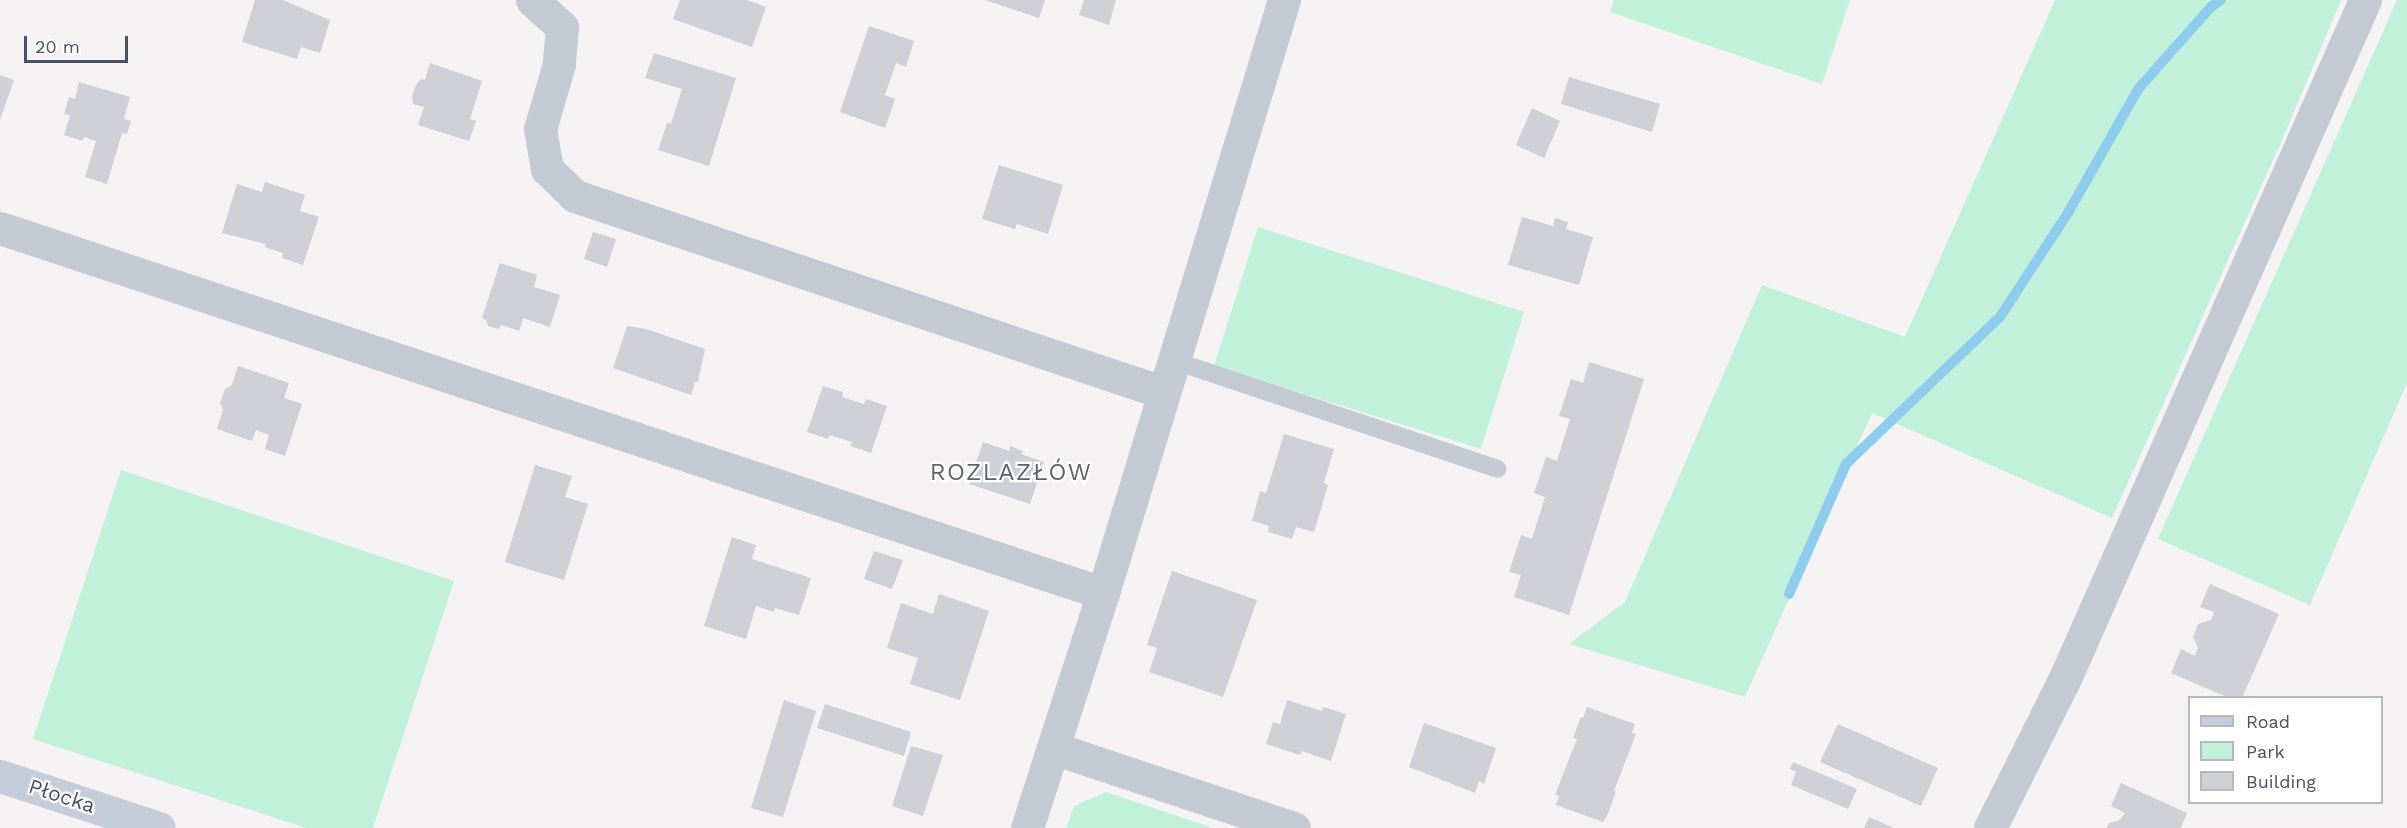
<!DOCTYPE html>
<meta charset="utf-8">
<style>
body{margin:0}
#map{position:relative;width:2407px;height:828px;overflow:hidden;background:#f4f2f2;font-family:"Work Sans",sans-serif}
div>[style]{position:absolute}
.green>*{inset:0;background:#c1f1da}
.stream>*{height:10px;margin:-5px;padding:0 5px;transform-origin:5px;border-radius:5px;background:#8eccee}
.building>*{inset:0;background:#ced0d6}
.lane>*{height:18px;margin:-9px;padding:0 9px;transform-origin:9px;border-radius:9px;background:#c3cad3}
.street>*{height:33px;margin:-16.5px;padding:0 16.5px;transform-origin:16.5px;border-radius:16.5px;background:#c3cad3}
.secondary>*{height:33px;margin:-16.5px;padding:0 16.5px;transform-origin:16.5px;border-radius:16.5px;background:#c5ccda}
span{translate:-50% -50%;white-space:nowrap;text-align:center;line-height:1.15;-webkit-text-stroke:4.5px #fff;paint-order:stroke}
.street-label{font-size:21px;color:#495260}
.quarter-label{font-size:24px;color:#5e6167;letter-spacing:1.5px}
.legend{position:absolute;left:2188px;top:696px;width:195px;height:108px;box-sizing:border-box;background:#fff;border:2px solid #b6babf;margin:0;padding:8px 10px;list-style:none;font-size:18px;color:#495260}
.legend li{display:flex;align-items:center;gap:12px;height:30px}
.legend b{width:30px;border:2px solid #b6babf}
.scale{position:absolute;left:24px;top:36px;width:104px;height:27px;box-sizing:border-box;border:3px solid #495260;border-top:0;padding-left:8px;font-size:18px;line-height:21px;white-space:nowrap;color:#495260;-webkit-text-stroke:4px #fff;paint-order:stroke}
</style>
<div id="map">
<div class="green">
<i style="clip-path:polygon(1614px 0,1850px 0,1822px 84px,1610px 12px)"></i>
<i style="clip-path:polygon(2055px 0,2341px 0,2286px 131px,2112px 518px,1872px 413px,1745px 697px,1569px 644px,1625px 602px,1762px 285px,1905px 337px)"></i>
<i style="clip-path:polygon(2397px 0,2407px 0,2407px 383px,2310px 605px,2158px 539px)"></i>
<i style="clip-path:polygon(1258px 227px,1524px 312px,1481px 449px,1214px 366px)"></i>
<i style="clip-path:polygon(121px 470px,454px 581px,373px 828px,306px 828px,33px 739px)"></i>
<i style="clip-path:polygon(1106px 792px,1210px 827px,1210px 828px,1066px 828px,1074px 806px)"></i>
</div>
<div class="stream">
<i style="left:1789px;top:594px;width:142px;rotate:-66.3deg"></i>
<i style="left:1846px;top:464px;width:213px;rotate:-43.7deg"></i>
<i style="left:2000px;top:317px;width:126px;rotate:-56.9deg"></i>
<i style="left:2069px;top:211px;width:142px;rotate:-60.4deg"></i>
<i style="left:2139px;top:88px;width:108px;rotate:-48.4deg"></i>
<i style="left:2211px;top:7px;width:12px;rotate:-35deg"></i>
</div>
<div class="building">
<i style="clip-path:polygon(255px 0,283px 0,330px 20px,320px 53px,301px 47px,297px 59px,242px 42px)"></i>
<i style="clip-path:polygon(680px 0,747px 0,766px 7px,752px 47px,673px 19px)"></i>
<i style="clip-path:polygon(985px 0,1045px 0,1039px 18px)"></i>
<i style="clip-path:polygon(1084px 0,1116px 0,1109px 25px,1079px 15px)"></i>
<i style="clip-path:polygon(869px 26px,914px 41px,906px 67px,896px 63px,885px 95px,895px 99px,885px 128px,840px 112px)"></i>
<i style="clip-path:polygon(654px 53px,736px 78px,709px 166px,658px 150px,667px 123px,671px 124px,682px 89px,645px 78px)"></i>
<i style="clip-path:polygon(430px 63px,482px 81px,470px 119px,476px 121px,469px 141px,418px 125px,424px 107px,413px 104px,412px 96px,416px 85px,421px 79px,425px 80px)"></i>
<i style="clip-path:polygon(0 75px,14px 80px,0 120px)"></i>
<i style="clip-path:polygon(1569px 77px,1660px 104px,1652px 132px,1561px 104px)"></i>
<i style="clip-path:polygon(79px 82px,130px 97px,124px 119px,131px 121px,127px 134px,122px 133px,107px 184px,85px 177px,96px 141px,84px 137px,83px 141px,64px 135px,70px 115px,64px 114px,69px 97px,75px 99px)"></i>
<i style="clip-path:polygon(1532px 108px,1560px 121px,1544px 158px,1516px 145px)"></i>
<i style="clip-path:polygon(999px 165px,1063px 185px,1048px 234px,1017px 224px,1015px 229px,982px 219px)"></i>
<i style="clip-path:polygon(265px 182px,305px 195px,300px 211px,319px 217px,303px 265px,282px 258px,283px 253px,265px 247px,266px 244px,222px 233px,237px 184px,262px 192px)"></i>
<i style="clip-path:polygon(1522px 217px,1553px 226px,1555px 218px,1568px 222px,1566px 229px,1593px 237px,1579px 285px,1508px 265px)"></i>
<i style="clip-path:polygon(593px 232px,616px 239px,607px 267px,584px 259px)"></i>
<i style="clip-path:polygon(500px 263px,537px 275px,534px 287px,560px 295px,550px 327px,523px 318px,519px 331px,502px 325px,498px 329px,488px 326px,486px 320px,482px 318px)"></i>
<i style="clip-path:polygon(627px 326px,646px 329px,705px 349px,698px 382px,695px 382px,691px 395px,613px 368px)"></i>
<i style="clip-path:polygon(1589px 362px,1644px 379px,1569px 615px,1514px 597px,1521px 575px,1509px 572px,1521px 535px,1532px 539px,1545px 497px,1534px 493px,1546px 457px,1557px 461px,1570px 419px,1559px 416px,1571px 379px,1583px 383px)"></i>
<i style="clip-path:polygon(238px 366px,289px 383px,284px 398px,302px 404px,285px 456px,265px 449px,269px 435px,256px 430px,252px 441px,217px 429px,223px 410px,220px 403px,225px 389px,232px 385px)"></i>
<i style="clip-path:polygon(823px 386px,843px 392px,842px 397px,864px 404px,866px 399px,887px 406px,871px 453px,850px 446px,852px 442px,829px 435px,828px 439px,807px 432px)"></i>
<i style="clip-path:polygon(1284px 434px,1334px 449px,1324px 483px,1328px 485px,1314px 532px,1296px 527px,1292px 539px,1268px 532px,1269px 526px,1252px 521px,1260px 491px,1266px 493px)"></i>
<i style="clip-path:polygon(983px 442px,1009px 451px,1010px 446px,1023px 451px,1021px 454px,1044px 462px,1030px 504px,969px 484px)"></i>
<i style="clip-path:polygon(535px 465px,572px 476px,565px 497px,588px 504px,564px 580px,505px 562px)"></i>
<i style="clip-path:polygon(732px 537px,756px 545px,752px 559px,811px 578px,799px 615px,775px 608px,774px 612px,756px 606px,746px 639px,704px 626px)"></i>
<i style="clip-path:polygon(874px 551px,903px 560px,892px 589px,864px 579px)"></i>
<i style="clip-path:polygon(1172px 571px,1257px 600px,1223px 697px,1149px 672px,1157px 648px,1147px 645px)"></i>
<i style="clip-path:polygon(2210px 584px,2279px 614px,2242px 698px,2229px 698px,2171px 673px,2181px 649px,2195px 656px,2198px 648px,2193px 637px,2198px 624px,2211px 620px,2214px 612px,2200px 607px)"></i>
<i style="clip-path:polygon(939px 594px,989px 611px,960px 700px,910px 684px,918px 658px,887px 648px,901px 603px,933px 614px)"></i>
<i style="clip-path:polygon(784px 700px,816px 711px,783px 817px,751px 808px)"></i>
<i style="clip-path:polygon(1287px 700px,1322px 711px,1323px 707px,1346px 714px,1331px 761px,1302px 751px,1300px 755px,1266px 744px,1273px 722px,1280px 724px)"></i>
<i style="clip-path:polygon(825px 704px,911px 732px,904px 756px,817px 728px)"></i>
<i style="clip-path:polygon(1587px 707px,1635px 724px,1632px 733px,1636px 734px,1614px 791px,1616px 791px,1608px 814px,1603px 822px,1556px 805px,1559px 796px,1555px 795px,1577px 739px,1573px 738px,1581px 717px,1583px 718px)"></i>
<i style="clip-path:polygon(1424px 723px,1496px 748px,1484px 784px,1479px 781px,1475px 793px,1409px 767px)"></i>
<i style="clip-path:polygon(1838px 724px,1938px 768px,1921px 806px,1820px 762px)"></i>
<i style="clip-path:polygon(911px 746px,943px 755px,923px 816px,892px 806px)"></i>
<i style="clip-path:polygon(1793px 762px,1857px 789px,1848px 809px,1791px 785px,1796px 772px,1790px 769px)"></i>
<i style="clip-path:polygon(2121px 783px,2187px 813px,2181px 828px,2107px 828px,2109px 823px,2120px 820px,2125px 813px,2111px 806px)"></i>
<i style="clip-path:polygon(1869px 817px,1894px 828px,1864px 828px)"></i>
</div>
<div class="lane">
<i style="left:1172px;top:360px;width:343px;rotate:18.5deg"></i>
</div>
<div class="street">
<i style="left:532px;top:0;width:40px;rotate:42deg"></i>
<i style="left:562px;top:27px;width:37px;rotate:95deg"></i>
<i style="left:559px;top:64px;width:68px;rotate:106.3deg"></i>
<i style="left:540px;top:129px;width:41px;rotate:80.1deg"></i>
<i style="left:547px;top:169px;width:39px;rotate:44deg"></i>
<i style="left:575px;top:196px;width:619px;rotate:18.46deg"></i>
<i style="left:0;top:228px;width:1162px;rotate:18.31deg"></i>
<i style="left:1053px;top:748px;width:254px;rotate:18.4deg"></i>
<i style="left:1027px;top:828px;width:247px;rotate:-72.1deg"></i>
<i style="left:1103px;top:593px;width:620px;rotate:-73.03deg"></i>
<i style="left:1990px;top:828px;width:170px;rotate:-63.4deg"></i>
<i style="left:2066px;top:676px;width:739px;rotate:-66.14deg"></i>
</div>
<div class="secondary">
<i style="left:0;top:776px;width:167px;rotate:18.1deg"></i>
</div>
<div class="street-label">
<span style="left:62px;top:796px;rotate:18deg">Płocka</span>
</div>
<div class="quarter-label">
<span style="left:1011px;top:473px">ROZLAZŁÓW</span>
</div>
<ul class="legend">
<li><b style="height:8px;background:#c5ccda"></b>Road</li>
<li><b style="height:16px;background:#c1f1da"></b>Park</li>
<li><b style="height:16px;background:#ced0d6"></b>Building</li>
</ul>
<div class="scale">20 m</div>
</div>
